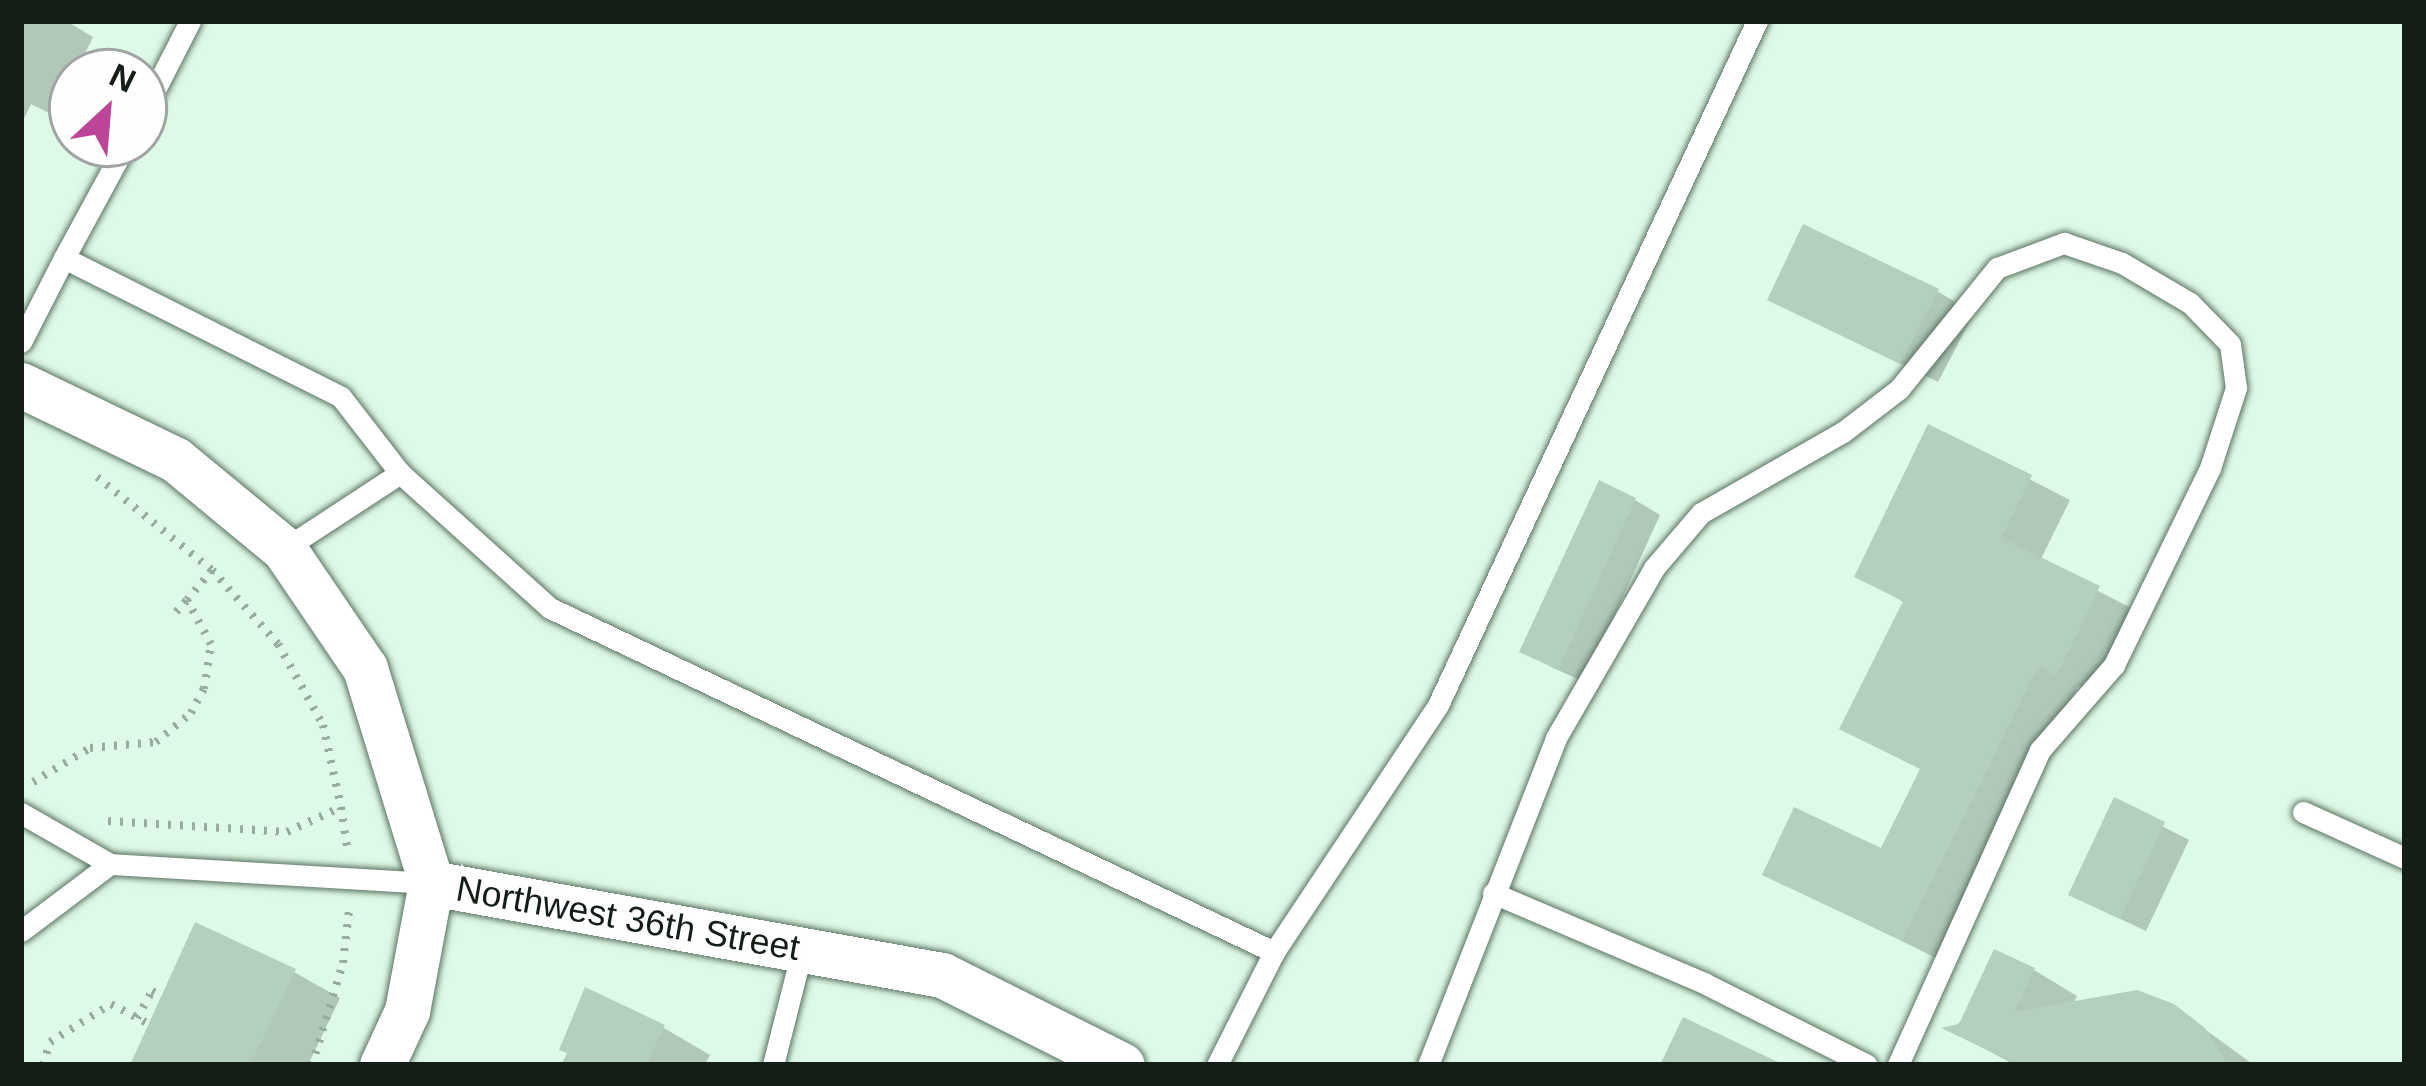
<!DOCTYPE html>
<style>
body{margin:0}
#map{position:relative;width:2426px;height:1086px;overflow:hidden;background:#def9e6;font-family:Helvetica,sans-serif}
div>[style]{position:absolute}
.shadow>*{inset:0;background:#0003}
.building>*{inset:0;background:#b5cfbd}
.path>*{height:8px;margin-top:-4px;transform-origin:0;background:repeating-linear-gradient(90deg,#98ad9e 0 3px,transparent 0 12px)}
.roads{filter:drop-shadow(0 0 3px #5c7463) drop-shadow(0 0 3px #5c7463)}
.service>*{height:21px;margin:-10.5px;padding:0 10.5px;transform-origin:10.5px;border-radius:10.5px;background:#fff}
.minor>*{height:45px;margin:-22.5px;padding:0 22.5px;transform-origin:22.5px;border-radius:22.5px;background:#fff}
span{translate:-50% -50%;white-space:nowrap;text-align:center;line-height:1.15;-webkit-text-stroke:9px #fefefe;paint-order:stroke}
.street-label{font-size:36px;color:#141e17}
.frame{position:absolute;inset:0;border:24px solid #141e17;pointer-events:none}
.north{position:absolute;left:48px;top:48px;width:120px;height:120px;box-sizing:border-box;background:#fefefe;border:3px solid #a0a4a2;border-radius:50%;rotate:26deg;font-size:33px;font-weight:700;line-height:48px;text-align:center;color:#141e17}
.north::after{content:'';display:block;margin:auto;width:42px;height:54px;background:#bc4499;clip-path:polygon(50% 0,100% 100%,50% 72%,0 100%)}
</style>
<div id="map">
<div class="shadow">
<i style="clip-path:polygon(21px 21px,66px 21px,93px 37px,55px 116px,31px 104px,21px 125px)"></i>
<i style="clip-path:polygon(1937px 291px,1974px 313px,1938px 382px,1771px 299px)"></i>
<i style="clip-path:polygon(1930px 428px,2070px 500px,2040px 561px,2137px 611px,2097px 695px,2078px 686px,1942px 961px,1766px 874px,1883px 852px,1923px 770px,1843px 728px,1905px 603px,1858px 576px)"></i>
<i style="clip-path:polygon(1635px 500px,1660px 515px,1584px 682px,1549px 666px)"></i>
<i style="clip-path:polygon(2115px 802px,2189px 840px,2146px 931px,2097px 908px)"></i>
<i style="clip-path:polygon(2034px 970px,2077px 996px,2073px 1004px,2173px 1006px,2254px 1065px,2015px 1065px,1949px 1030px)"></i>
<i style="clip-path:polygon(294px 972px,340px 998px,308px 1065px,133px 1065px)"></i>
<i style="clip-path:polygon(664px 1028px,710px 1055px,705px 1065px,564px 1065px)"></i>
</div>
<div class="building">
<i style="clip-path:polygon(1803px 224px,1939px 289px,1900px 364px,1767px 300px)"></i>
<i style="clip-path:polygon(1928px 424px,2032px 475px,2001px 538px,2100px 586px,2057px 675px,2038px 666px,1902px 941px,1762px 875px,1794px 807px,1881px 848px,1920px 769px,1839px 729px,1903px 601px,1854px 577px)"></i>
<i style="clip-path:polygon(1599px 480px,1636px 498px,1558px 670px,1519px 652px)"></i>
<i style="clip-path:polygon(2114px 797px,2165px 822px,2120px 919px,2068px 895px)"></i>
<i style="clip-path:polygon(195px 922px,296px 969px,250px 1065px,130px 1065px)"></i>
<i style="clip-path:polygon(1994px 949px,2035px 968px,2014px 1012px,2137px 990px,2174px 1004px,2205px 1028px,2228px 1065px,2019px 1065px,1941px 1028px,1959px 1024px)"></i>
<i style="clip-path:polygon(585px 987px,665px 1025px,647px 1065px,561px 1065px,567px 1053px,559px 1050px)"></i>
<i style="clip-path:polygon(1683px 1017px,1784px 1065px,1660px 1065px)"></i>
</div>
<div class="path">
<i style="left:97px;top:477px;width:148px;rotate:39deg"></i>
<i style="left:176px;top:612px;width:16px;rotate:-47deg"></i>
<i style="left:33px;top:782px;width:66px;rotate:-30.8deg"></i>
<i style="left:90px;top:748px;width:66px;rotate:-5.2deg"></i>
<i style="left:156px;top:742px;width:45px;rotate:-39.6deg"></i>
<i style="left:191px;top:713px;width:27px;rotate:-62deg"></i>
<i style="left:204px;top:689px;width:46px;rotate:-81.2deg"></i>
<i style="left:211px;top:644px;width:50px;rotate:-118.6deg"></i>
<i style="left:187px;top:600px;width:39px;rotate:-50deg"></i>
<i style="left:212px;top:570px;width:99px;rotate:48.3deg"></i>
<i style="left:278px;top:644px;width:93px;rotate:60.9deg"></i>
<i style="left:323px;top:725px;width:84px;rotate:77.6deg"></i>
<i style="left:108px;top:821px;width:179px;rotate:3.5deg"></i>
<i style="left:287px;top:832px;width:60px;rotate:-24.8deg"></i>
<i style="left:341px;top:807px;width:40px;rotate:81.5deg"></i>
<i style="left:137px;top:1018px;width:31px;rotate:-61deg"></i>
<i style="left:152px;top:991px;width:11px;rotate:27deg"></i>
<i style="left:43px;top:1065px;width:24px;rotate:-73deg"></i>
<i style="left:50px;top:1042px;width:72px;rotate:-31.9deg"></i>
<i style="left:111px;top:1004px;width:43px;rotate:27.8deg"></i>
<i style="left:312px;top:1065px;width:107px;rotate:-73.1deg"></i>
<i style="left:343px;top:963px;width:53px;rotate:-83.5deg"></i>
</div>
<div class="roads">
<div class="service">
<i style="left:144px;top:111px;width:101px;rotate:-62.9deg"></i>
<i style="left:64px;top:258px;width:130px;rotate:-61.5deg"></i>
<i style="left:21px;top:342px;width:94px;rotate:-62.9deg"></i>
<i style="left:64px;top:258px;width:310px;rotate:26.6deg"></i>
<i style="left:341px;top:397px;width:96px;rotate:52.2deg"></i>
<i style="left:284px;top:549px;width:139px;rotate:-33.2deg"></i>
<i style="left:400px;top:473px;width:202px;rotate:42deg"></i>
<i style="left:550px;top:608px;width:802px;rotate:25.41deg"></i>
<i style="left:2303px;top:812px;width:112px;rotate:24.3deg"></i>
<i style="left:21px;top:813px;width:103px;rotate:29.8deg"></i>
<i style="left:110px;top:864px;width:322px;rotate:3.4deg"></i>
<i style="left:1493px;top:893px;width:229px;rotate:23.1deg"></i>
<i style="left:1704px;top:983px;width:182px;rotate:26.7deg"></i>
<i style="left:21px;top:931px;width:111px;rotate:-37deg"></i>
<i style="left:773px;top:1065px;width:119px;rotate:-75.8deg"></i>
<i style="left:1217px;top:1065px;width:127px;rotate:-63.2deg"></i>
<i style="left:1274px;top:952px;width:296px;rotate:-56.4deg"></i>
<i style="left:1438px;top:705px;width:755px;rotate:-65deg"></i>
<i style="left:1428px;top:1065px;width:351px;rotate:-68.6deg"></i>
<i style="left:1556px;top:738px;width:196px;rotate:-60deg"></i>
<i style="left:1654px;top:568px;width:72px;rotate:-49.5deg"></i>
<i style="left:1701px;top:513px;width:163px;rotate:-29.7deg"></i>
<i style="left:1843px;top:432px;width:71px;rotate:-37.5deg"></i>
<i style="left:1899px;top:389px;width:156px;rotate:-51deg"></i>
<i style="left:1997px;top:268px;width:72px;rotate:-20.5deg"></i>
<i style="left:2064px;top:243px;width:61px;rotate:19deg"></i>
<i style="left:2122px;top:263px;width:79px;rotate:30.5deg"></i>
<i style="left:2190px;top:303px;width:57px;rotate:45.7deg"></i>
<i style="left:2230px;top:344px;width:44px;rotate:82.2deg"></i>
<i style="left:2236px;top:388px;width:84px;rotate:108deg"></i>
<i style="left:2210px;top:468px;width:219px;rotate:116deg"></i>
<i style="left:2114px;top:665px;width:113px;rotate:131deg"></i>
<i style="left:2040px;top:750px;width:346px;rotate:114.3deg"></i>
</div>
<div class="minor">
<i style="left:21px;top:385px;width:172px;rotate:25.8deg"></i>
<i style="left:176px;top:460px;width:140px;rotate:39.5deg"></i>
<i style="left:284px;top:549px;width:144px;rotate:55.8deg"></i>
<i style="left:365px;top:668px;width:225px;rotate:72.9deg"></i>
<i style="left:431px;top:883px;width:519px;rotate:10.21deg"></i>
<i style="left:942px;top:975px;width:201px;rotate:26.6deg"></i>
<i style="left:382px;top:1065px;width:60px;rotate:-65.2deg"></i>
<i style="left:407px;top:1011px;width:130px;rotate:-79.4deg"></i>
</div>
</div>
<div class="street-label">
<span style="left:628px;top:918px;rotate:10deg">Northwest 36th Street</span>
</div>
<div class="frame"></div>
<div class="north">N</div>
</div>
